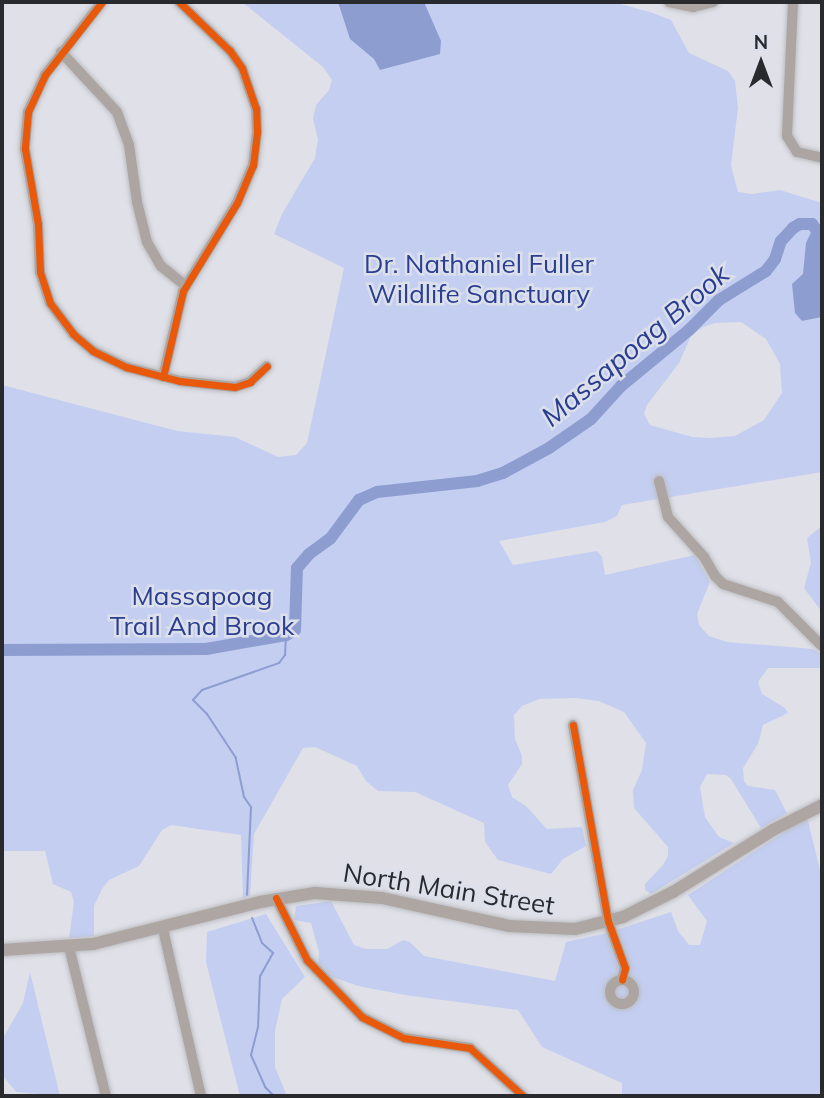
<!DOCTYPE html>
<style>
body{margin:0}
#map{position:relative;width:824px;height:1098px;overflow:hidden;background:#e0e1e8;font-family:Mulish,sans-serif}
div>[style]{position:absolute}
.green>*{inset:0;background:#c3cef1}
.water>*{inset:0;background:#8d9dd0}
.stream>*{height:2px;margin:-1px;padding:0 1px;transform-origin:1px;border-radius:1px;background:#8d9dd0}
.river>*{height:12px;margin:-6px;padding:0 6px;transform-origin:6px;border-radius:6px;background:#8d9dd0}
.roads{filter:drop-shadow(0 0 2px #bcbdc2) drop-shadow(0 0 2px #bcbdc2)}
.minor>*{height:10px;margin:-5px;padding:0 5px;transform-origin:5px;border-radius:5px;background:#aca5a1}
.minor>.ring{margin:-5px;padding:0;box-sizing:content-box;background:none;border:10px solid #aca5a1;border-radius:50%}
.major>*{height:12px;margin:-6px;padding:0 6px;transform-origin:6px;border-radius:6px;background:#ada6a2}
.cycleway>*{height:7px;margin:-3.5px;padding:0 3.5px;transform-origin:3.5px;border-radius:3.5px;background:#e8590c}
span{translate:-50% -50%;white-space:nowrap;text-align:center;line-height:1.15;-webkit-text-stroke:5px #dce0eb;paint-order:stroke}
.park-label{font-size:26px;color:#2b3e91}
.street-label{font-size:26px;color:#282a2e}
.water-label{font-size:28px;color:#2a3d91;font-style:italic}
.frame{position:absolute;inset:0;border:4px solid #282a2e;pointer-events:none}
.north{position:absolute;left:726px;top:28px;width:70px;height:70px;-webkit-text-stroke:5px #dce0eb;paint-order:stroke;rotate:0deg;font-size:19px;font-weight:700;line-height:28px;text-align:center;color:#282a2e}
.north::after{content:'';display:block;margin:auto;width:24px;height:32px;background:#282a2e;clip-path:polygon(50% 0,100% 100%,50% 72%,0 100%)}
</style>
<div id="map">
<div class="green">
<i style="clip-path:polygon(evenodd,242px 2px,613px 2px,650px 12px,671px 20px,689px 53px,728px 71px,735px 81px,738px 108px,731px 165px,738px 192px,752px 194px,780px 190px,822px 203px,822px 281px,801px 321px,822px 317px,822px 472px,622px 505px,617px 516px,605px 522px,499px 541px,513px 565px,597px 551px,602px 557px,605px 575px,695px 555px,710px 582px,697px 614px,699px 625px,709px 636px,727px 642px,813px 649px,822px 655px,822px 668px,768px 668px,758px 682px,762px 694px,785px 708px,788px 713px,763px 725px,758px 744px,743px 768px,744px 781px,748px 786px,775px 790px,787px 813px,761px 828px,731px 779px,726px 775px,707px 774px,700px 787px,705px 817px,719px 837px,734px 843px,651px 894px,645px 890px,645px 884px,663px 865px,668px 856px,668px 847px,634px 808px,633px 790px,642px 770px,646px 743px,624px 712px,599px 701px,575px 698px,539px 699px,522px 706px,514px 715px,515px 739px,522px 756px,522px 764px,508px 785px,512px 797px,526px 806px,547px 829px,582px 827px,586px 846px,563px 859px,551px 874px,498px 860px,485px 842px,484px 823px,415px 792px,378px 791px,366px 781px,357px 766px,315px 747px,303px 748px,254px 834px,250px 896px,243px 898px,241px 835px,171px 825px,162px 830px,139px 866px,109px 880px,102px 889px,94px 906px,94px 936px,69px 938px,74px 902px,71px 892px,53px 884px,45px 851px,2px 851px,2px 385px,177px 431px,235px 437px,278px 457px,296px 455px,307px 443px,344px 268px,274px 234px,282px 214px,315px 158px,318px 139px,313px 119px,316px 105px,329px 90px,332px 80px,323px 67px,242px 2px,741px 322px,766px 339px,780px 364px,782px 393px,764px 420px,735px 436px,711px 438px,692px 437px,650px 425px,644px 414px,647px 405px,679px 363px,691px 336px,703px 327px,715px 323px,741px 322px)"></i>
<i style="clip-path:polygon(822px 526px,822px 612px,804px 588px,811px 563px,807px 538px)"></i>
<i style="clip-path:polygon(807px 817px,822px 878px,822px 1090px,818px 1096px,622px 1096px,622px 1083px,542px 1047px,518px 1010px,405px 995px,358px 986px,330px 976px,318px 964px,319px 952px,311px 923px,294px 920px,296px 906px,331px 901px,354px 945px,366px 949px,387px 949px,403px 940px,410px 942px,424px 956px,555px 981px,566px 942px,607px 933px,671px 912px,678px 931px,689px 945px,700px 945px,707px 921px,688px 895px)"></i>
<i style="clip-path:polygon(266px 914px,305px 977px,282px 999px,275px 1031px,275px 1067px,287px 1096px,240px 1096px,206px 962px,207px 932px)"></i>
<i style="clip-path:polygon(30px 972px,60px 1096px,16px 1092px,3px 1076px,3px 1038px,23px 1003px)"></i>
</div>
<div class="water">
<i style="clip-path:polygon(338px 2px,424px 2px,441px 41px,440px 54px,380px 70px,374px 59px,350px 39px)"></i>
<i style="clip-path:polygon(822px 224px,822px 317px,802px 321px,795px 313px,792px 284px,803px 274px,806px 243px,814px 226px)"></i>
</div>
<div class="stream">
<i style="left:247px;top:895px;width:88px;rotate:-87.4deg"></i>
<i style="left:251px;top:807px;width:12px;rotate:-125deg"></i>
<i style="left:244px;top:797px;width:40px;rotate:-102deg"></i>
<i style="left:236px;top:758px;width:53px;rotate:-123.4deg"></i>
<i style="left:207px;top:714px;width:20px;rotate:-135deg"></i>
<i style="left:193px;top:700px;width:13px;rotate:-48deg"></i>
<i style="left:202px;top:690px;width:82px;rotate:-19.3deg"></i>
<i style="left:279px;top:663px;width:10px;rotate:-53deg"></i>
<i style="left:285px;top:655px;width:20px;rotate:-87deg"></i>
<i style="left:252px;top:918px;width:27px;rotate:68deg"></i>
<i style="left:262px;top:943px;width:15px;rotate:42deg"></i>
<i style="left:273px;top:953px;width:26px;rotate:119deg"></i>
<i style="left:260px;top:976px;width:51px;rotate:92.2deg"></i>
<i style="left:258px;top:1027px;width:29px;rotate:104deg"></i>
<i style="left:251px;top:1055px;width:35px;rotate:66deg"></i>
<i style="left:265px;top:1087px;width:13px;rotate:45deg"></i>
</div>
<div class="river">
<i style="left:2px;top:650px;width:204px;rotate:-0.3deg"></i>
<i style="left:206px;top:649px;width:81px;rotate:-9.9deg"></i>
<i style="left:286px;top:635px;width:10px;rotate:-29deg"></i>
<i style="left:295px;top:630px;width:62px;rotate:-88.2deg"></i>
<i style="left:297px;top:568px;width:18px;rotate:-49deg"></i>
<i style="left:309px;top:554px;width:26px;rotate:-36deg"></i>
<i style="left:330px;top:539px;width:49px;rotate:-53.4deg"></i>
<i style="left:359px;top:500px;width:20px;rotate:-24deg"></i>
<i style="left:377px;top:492px;width:101px;rotate:-6.3deg"></i>
<i style="left:477px;top:481px;width:27px;rotate:-17deg"></i>
<i style="left:503px;top:473px;width:52px;rotate:-28.5deg"></i>
<i style="left:549px;top:448px;width:51px;rotate:-34.6deg"></i>
<i style="left:591px;top:419px;width:45px;rotate:-47.7deg"></i>
<i style="left:621px;top:386px;width:88px;rotate:-39.5deg"></i>
<i style="left:689px;top:330px;width:42px;rotate:-45deg"></i>
<i style="left:719px;top:300px;width:55px;rotate:-31.7deg"></i>
<i style="left:766px;top:271px;width:15px;rotate:-53deg"></i>
<i style="left:775px;top:259px;width:19px;rotate:-72deg"></i>
<i style="left:781px;top:241px;width:18px;rotate:-47deg"></i>
<i style="left:793px;top:228px;width:8px;rotate:-30deg"></i>
<i style="left:800px;top:224px;width:12px"></i>
<i style="left:812px;top:224px;width:17px;rotate:54deg"></i>
</div>
<div class="roads">
<div class="minor">
<i style="left:102px;top:2px;width:93px;rotate:128deg"></i>
<i style="left:45px;top:75px;width:41px;rotate:114.7deg"></i>
<i style="left:28px;top:112px;width:37px;rotate:95deg"></i>
<i style="left:25px;top:149px;width:76px;rotate:80.2deg"></i>
<i style="left:38px;top:224px;width:48px;rotate:87.6deg"></i>
<i style="left:40px;top:272px;width:33px;rotate:72deg"></i>
<i style="left:50px;top:303px;width:39px;rotate:53deg"></i>
<i style="left:73px;top:334px;width:26px;rotate:40deg"></i>
<i style="left:93px;top:351px;width:37px;rotate:26deg"></i>
<i style="left:126px;top:367px;width:56px;rotate:14.5deg"></i>
<i style="left:180px;top:381px;width:55px;rotate:6.2deg"></i>
<i style="left:235px;top:387px;width:16px;rotate:-18deg"></i>
<i style="left:250px;top:382px;width:23px;rotate:-43deg"></i>
<i style="left:669px;top:2px;width:25px;rotate:12deg"></i>
<i style="left:693px;top:7px;width:21px;rotate:-14deg"></i>
<i style="left:793px;top:2px;width:134px;rotate:92.6deg"></i>
<i style="left:787px;top:136px;width:19px;rotate:58deg"></i>
<i style="left:797px;top:152px;width:26px;rotate:13deg"></i>
<i style="left:61px;top:52px;width:82px;rotate:47deg"></i>
<i style="left:117px;top:112px;width:35px;rotate:70deg"></i>
<i style="left:129px;top:145px;width:58px;rotate:82deg"></i>
<i style="left:137px;top:202px;width:41px;rotate:76deg"></i>
<i style="left:147px;top:242px;width:28px;rotate:60deg"></i>
<i style="left:161px;top:266px;width:32px;rotate:39deg"></i>
<i style="left:163px;top:377px;width:88px;rotate:-76.9deg"></i>
<i style="left:183px;top:291px;width:103px;rotate:-58.5deg"></i>
<i style="left:237px;top:203px;width:41px;rotate:-67.2deg"></i>
<i style="left:253px;top:165px;width:33px;rotate:-83deg"></i>
<i style="left:257px;top:132px;width:23px;rotate:-92deg"></i>
<i style="left:256px;top:109px;width:43px;rotate:-108.9deg"></i>
<i style="left:242px;top:68px;width:21px;rotate:-125deg"></i>
<i style="left:230px;top:51px;width:71px;rotate:-136.1deg"></i>
<i style="left:659px;top:481px;width:37px;rotate:76deg"></i>
<i style="left:668px;top:517px;width:54px;rotate:48deg"></i>
<i style="left:704px;top:557px;width:22px;rotate:60deg"></i>
<i style="left:715px;top:576px;width:11px;rotate:45deg"></i>
<i style="left:723px;top:584px;width:58px;rotate:18.1deg"></i>
<i style="left:778px;top:602px;width:62px;rotate:45deg"></i>
<i style="left:573px;top:725px;width:199px;rotate:79.9deg"></i>
<i style="left:608px;top:921px;width:50px;rotate:70.1deg"></i>
<i style="left:625px;top:968px;width:12px;rotate:104deg"></i>
<i style="left:276px;top:898px;width:69px;rotate:63.4deg"></i>
<i style="left:307px;top:960px;width:79px;rotate:46deg"></i>
<i style="left:362px;top:1017px;width:47px;rotate:26.6deg"></i>
<i style="left:404px;top:1038px;width:67px;rotate:8.6deg"></i>
<i style="left:470px;top:1048px;width:72px;rotate:42.2deg"></i>
<i style="left:163px;top:929px;width:171px;rotate:77.2deg"></i>
<i style="left:69px;top:947px;width:154px;rotate:76.1deg"></i>
<i class="ring" style="left:610px;top:980px;width:14px;height:14px"></i>
</div>
<div class="major">
<i style="left:2px;top:950px;width:91px;rotate:-3.8deg"></i>
<i style="left:93px;top:944px;width:172px;rotate:-14.1deg"></i>
<i style="left:260px;top:902px;width:56px;rotate:-9.3deg"></i>
<i style="left:315px;top:893px;width:67px;rotate:4.3deg"></i>
<i style="left:382px;top:898px;width:130px;rotate:12.4deg"></i>
<i style="left:509px;top:926px;width:66px;rotate:2.6deg"></i>
<i style="left:575px;top:929px;width:49px;rotate:-14deg"></i>
<i style="left:623px;top:917px;width:56px;rotate:-26.6deg"></i>
<i style="left:673px;top:892px;width:118px;rotate:-31.8deg"></i>
<i style="left:773px;top:830px;width:55px;rotate:-27deg"></i>
</div>
</div>
<div class="cycleway">
<i style="left:102px;top:2px;width:93px;rotate:128deg"></i>
<i style="left:45px;top:75px;width:41px;rotate:114.7deg"></i>
<i style="left:28px;top:112px;width:37px;rotate:95deg"></i>
<i style="left:25px;top:149px;width:76px;rotate:80.2deg"></i>
<i style="left:38px;top:224px;width:48px;rotate:87.6deg"></i>
<i style="left:40px;top:272px;width:33px;rotate:72deg"></i>
<i style="left:50px;top:303px;width:39px;rotate:53deg"></i>
<i style="left:73px;top:334px;width:26px;rotate:40deg"></i>
<i style="left:93px;top:351px;width:37px;rotate:26deg"></i>
<i style="left:126px;top:367px;width:56px;rotate:14.5deg"></i>
<i style="left:180px;top:381px;width:55px;rotate:6.2deg"></i>
<i style="left:235px;top:387px;width:16px;rotate:-18deg"></i>
<i style="left:250px;top:382px;width:23px;rotate:-43deg"></i>
<i style="left:163px;top:377px;width:88px;rotate:-76.9deg"></i>
<i style="left:183px;top:291px;width:103px;rotate:-58.5deg"></i>
<i style="left:237px;top:203px;width:41px;rotate:-67.2deg"></i>
<i style="left:253px;top:165px;width:33px;rotate:-83deg"></i>
<i style="left:257px;top:132px;width:23px;rotate:-92deg"></i>
<i style="left:256px;top:109px;width:43px;rotate:-108.9deg"></i>
<i style="left:242px;top:68px;width:21px;rotate:-125deg"></i>
<i style="left:230px;top:51px;width:71px;rotate:-136.1deg"></i>
<i style="left:573px;top:725px;width:199px;rotate:79.9deg"></i>
<i style="left:608px;top:921px;width:50px;rotate:70.1deg"></i>
<i style="left:625px;top:968px;width:12px;rotate:104deg"></i>
<i style="left:276px;top:898px;width:69px;rotate:63.4deg"></i>
<i style="left:307px;top:960px;width:79px;rotate:46deg"></i>
<i style="left:362px;top:1017px;width:47px;rotate:26.6deg"></i>
<i style="left:404px;top:1038px;width:67px;rotate:8.6deg"></i>
<i style="left:470px;top:1048px;width:72px;rotate:42.2deg"></i>
</div>
<div class="park-label">
<span style="left:479px;top:279px">Dr. Nathaniel Fuller<br>Wildlife Sanctuary</span>
<span style="left:202px;top:611px">Massapoag<br>Trail And Brook</span>
</div>
<div class="street-label">
<span style="left:449px;top:889px;rotate:9deg">North Main Street</span>
</div>
<div class="water-label">
<span style="left:635px;top:345px;rotate:-40deg">Massapoag Brook</span>
</div>
<div class="frame"></div>
<div class="north">N</div>
</div>
